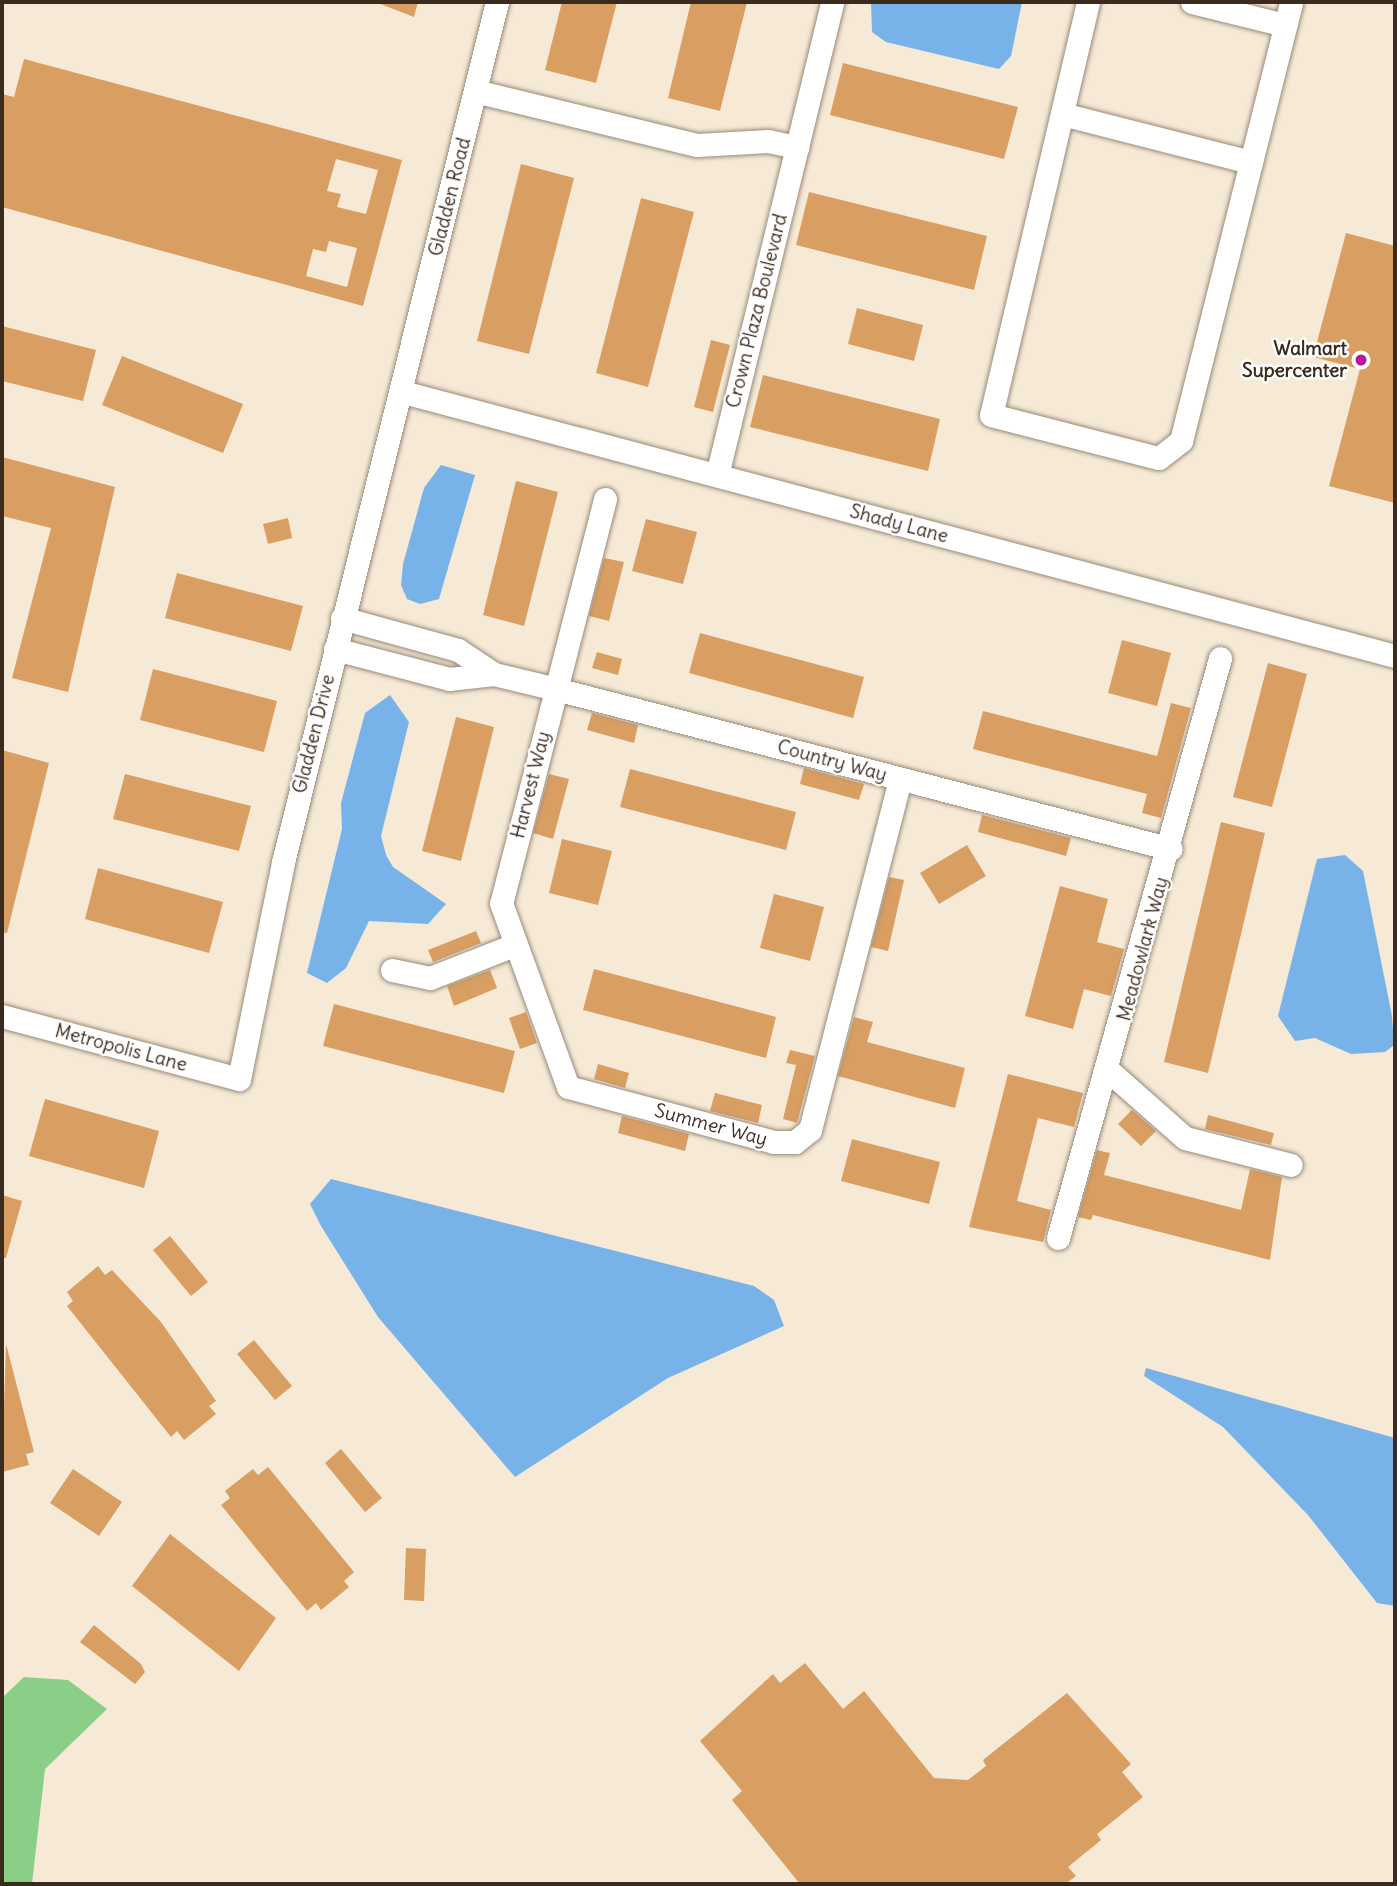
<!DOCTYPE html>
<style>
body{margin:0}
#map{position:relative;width:1397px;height:1886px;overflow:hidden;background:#f6ead6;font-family:Delius,sans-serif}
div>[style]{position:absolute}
.green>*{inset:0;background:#8bce87}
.water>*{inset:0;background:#77b2e8}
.building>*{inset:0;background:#d99e62}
.roads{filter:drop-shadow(0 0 2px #988a7a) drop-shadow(0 0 2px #988a7a)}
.minor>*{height:23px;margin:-11.5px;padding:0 11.5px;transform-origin:11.5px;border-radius:11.5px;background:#fff}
.dots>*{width:19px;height:19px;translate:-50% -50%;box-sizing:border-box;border:4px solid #fff;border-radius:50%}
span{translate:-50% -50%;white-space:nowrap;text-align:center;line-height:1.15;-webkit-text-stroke:5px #fff;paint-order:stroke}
.street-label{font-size:19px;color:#3b2a1e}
.poi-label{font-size:19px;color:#3b2a1e;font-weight:700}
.right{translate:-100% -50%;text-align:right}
.frame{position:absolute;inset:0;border:4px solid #3b2a1e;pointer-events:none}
</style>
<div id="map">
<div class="green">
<i style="clip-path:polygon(24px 1677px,68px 1680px,107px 1709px,45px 1769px,32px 1884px,2px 1884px,2px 1698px)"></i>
</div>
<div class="water">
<i style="clip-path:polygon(871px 2px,1022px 2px,1011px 56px,999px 69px,886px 42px,872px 32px)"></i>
<i style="clip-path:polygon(441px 465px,475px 475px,439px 599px,420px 604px,407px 599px,401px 585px,403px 564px,424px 488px)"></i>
<i style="clip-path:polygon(390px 695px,409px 722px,381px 836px,386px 855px,393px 867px,446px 904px,428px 924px,369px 921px,346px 968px,327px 983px,307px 973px,342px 829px,341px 803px,365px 713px)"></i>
<i style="clip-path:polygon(1345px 855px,1363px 871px,1392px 1016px,1394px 1045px,1385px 1052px,1351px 1054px,1315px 1038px,1295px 1041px,1278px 1016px,1317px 859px)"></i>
<i style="clip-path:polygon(331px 1179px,754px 1286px,774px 1300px,784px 1326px,668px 1378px,515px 1477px,378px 1317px,321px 1226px,310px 1204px)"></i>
<i style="clip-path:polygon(1146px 1368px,1395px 1438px,1395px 1606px,1377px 1603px,1308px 1515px,1223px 1427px,1144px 1376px)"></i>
</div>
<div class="building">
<i style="clip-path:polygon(375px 2px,418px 2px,414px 17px)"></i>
<i style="clip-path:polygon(562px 2px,617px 2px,596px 83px,545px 70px)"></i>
<i style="clip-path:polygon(691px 2px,747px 2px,720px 111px,668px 98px)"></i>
<i style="clip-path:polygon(evenodd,24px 59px,402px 160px,363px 306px,2px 207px,2px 94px,14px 97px,24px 59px,336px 159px,378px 170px,366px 214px,337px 207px,341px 194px,327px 191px,336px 159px,24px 59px,329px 241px,357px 248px,347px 287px,306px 276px,313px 249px,326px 252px,329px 241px)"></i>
<i style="clip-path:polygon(843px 63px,1018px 107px,1004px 159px,830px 115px)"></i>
<i style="clip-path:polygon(521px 164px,574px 178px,529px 354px,477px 341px)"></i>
<i style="clip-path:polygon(809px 192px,987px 236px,974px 290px,796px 245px)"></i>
<i style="clip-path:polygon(641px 198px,694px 212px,648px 387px,596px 373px)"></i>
<i style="clip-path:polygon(1346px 233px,1395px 246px,1395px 503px,1329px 486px,1360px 369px,1313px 357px)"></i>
<i style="clip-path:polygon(857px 308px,923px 325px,914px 361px,848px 344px)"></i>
<i style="clip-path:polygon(2px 326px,96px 350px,83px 401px,2px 381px)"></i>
<i style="clip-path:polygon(711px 340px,730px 345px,713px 412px,694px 407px)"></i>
<i style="clip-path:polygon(122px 356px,243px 404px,223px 453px,102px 405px)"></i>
<i style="clip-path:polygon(763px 375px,940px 419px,928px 471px,750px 427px)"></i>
<i style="clip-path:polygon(2px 457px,115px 487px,68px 692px,12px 678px,51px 528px,2px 516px)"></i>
<i style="clip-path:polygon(516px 481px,558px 492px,524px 626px,483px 615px)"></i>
<i style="clip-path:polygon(288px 518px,292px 538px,268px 544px,263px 524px)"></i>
<i style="clip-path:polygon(646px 519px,697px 532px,683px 584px,632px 571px)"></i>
<i style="clip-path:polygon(604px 558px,624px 562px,609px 621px,589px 616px)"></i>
<i style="clip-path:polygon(177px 573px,303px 606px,291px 651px,165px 618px)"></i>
<i style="clip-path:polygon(700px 633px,864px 677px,853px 718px,689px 673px)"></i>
<i style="clip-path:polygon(1122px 640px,1171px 653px,1157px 706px,1108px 693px)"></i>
<i style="clip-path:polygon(597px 652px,622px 659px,618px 675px,592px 668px)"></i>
<i style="clip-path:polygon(1268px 663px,1307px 674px,1272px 807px,1233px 797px)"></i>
<i style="clip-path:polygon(153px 669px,277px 701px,264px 752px,140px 720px)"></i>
<i style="clip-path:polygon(1171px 703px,1191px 708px,1161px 818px,1142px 813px,1147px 794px,973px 749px,983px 711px,1157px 756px)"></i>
<i style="clip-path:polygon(592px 713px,638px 725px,634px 743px,587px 730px)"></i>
<i style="clip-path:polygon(456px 717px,494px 727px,461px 861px,422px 851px)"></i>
<i style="clip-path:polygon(2px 750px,49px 763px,7px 933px,2px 932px)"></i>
<i style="clip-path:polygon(804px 768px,864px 784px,859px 800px,800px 784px)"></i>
<i style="clip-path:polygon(630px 769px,796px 812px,786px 850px,620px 807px)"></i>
<i style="clip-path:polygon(125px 774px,251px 806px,239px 851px,113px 819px)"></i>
<i style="clip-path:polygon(549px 774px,569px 779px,553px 839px,533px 833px)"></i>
<i style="clip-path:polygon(982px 815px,1071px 838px,1066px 856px,978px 832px)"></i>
<i style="clip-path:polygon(1221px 822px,1265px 833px,1208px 1073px,1164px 1062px)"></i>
<i style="clip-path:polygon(562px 839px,612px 851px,598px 905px,549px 893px)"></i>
<i style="clip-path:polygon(967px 845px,986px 876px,939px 904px,920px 873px)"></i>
<i style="clip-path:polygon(98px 868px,223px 902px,209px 953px,85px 919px)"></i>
<i style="clip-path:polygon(889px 877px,904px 880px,888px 951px,871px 947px)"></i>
<i style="clip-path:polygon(1060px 886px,1108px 899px,1097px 942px,1124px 949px,1111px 996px,1084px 989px,1073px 1029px,1025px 1016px)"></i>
<i style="clip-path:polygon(774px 894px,824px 907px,810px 961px,760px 948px)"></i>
<i style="clip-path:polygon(476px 931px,481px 943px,433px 962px,428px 950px)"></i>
<i style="clip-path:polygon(594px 969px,776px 1017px,766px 1058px,583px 1010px)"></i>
<i style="clip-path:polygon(490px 970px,497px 988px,454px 1006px,447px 986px)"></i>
<i style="clip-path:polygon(334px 1004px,515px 1051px,504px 1093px,323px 1046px)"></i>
<i style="clip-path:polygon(526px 1012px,537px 1043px,520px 1049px,509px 1018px)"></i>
<i style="clip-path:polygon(854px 1017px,873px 1022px,867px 1042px,965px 1068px,955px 1108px,838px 1076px)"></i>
<i style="clip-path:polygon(790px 1050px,815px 1056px,797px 1123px,783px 1119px,796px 1065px,786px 1063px)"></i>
<i style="clip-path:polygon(598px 1064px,629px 1073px,625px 1088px,594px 1079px)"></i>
<i style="clip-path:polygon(1008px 1074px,1083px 1093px,1074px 1127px,1038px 1118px,1017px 1201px,1051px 1210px,1043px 1242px,969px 1227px)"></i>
<i style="clip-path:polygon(715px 1093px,762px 1105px,758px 1123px,710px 1111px)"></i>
<i style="clip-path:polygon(45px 1099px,159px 1131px,144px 1188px,29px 1156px)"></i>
<i style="clip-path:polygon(1132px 1110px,1156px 1131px,1141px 1146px,1118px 1124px)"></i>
<i style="clip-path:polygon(1208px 1115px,1274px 1133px,1271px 1145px,1205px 1129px)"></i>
<i style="clip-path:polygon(622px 1116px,689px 1134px,685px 1151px,618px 1133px)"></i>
<i style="clip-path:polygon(852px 1139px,940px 1162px,929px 1204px,841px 1181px)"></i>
<i style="clip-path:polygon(1097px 1150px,1110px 1153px,1104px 1175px,1241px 1210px,1250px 1169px,1282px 1177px,1270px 1260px,1093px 1215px,1091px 1220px,1078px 1217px)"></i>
<i style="clip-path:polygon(2px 1195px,22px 1201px,6px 1258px,2px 1258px)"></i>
<i style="clip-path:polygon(170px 1236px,208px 1282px,191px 1296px,153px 1250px)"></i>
<i style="clip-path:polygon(98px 1266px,105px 1275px,112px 1270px,161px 1322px,216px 1401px,209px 1406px,216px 1414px,184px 1440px,177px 1431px,171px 1437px,67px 1306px,73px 1301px,67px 1292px)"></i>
<i style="clip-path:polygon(254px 1340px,292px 1386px,275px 1400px,237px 1354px)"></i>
<i style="clip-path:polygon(6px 1344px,34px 1452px,26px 1454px,29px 1465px,2px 1472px)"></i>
<i style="clip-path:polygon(341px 1449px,382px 1498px,365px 1512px,325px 1463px)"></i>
<i style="clip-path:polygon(268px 1467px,354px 1572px,344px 1581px,349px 1587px,321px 1610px,316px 1603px,307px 1611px,221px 1505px,230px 1498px,225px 1491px,253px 1469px,258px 1475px)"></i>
<i style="clip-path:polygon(73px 1469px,122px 1502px,99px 1536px,50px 1503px)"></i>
<i style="clip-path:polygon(170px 1534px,276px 1618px,239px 1671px,132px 1586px)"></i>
<i style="clip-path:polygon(406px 1548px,426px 1549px,424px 1601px,404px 1600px)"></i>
<i style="clip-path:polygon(94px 1625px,141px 1664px,145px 1672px,135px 1684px,80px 1642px)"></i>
<i style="clip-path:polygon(805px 1663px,843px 1709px,864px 1691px,934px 1778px,968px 1780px,986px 1766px,983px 1760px,1067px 1693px,1131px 1764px,1122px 1772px,1143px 1797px,1097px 1834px,1101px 1840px,1068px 1867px,1076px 1876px,1065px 1884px,800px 1884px,732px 1800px,742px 1791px,700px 1741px,773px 1674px,780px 1683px)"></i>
</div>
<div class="roads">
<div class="minor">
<i style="left:1088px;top:2px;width:424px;rotate:103.2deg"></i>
<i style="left:991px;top:415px;width:173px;rotate:14.4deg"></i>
<i style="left:1159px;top:458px;width:28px;rotate:-38deg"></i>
<i style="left:1181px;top:441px;width:453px;rotate:-75.9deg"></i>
<i style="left:1192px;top:2px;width:96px;rotate:13.9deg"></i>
<i style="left:475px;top:91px;width:228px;rotate:13.7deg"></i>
<i style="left:697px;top:145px;width:71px;rotate:-3.2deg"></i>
<i style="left:768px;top:141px;width:30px;rotate:12deg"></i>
<i style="left:1062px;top:114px;width:195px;rotate:14.3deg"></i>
<i style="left:403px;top:392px;width:1027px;rotate:14.9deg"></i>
<i style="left:717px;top:475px;width:487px;rotate:-76.3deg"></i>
<i style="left:605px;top:499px;width:417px;rotate:104.4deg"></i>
<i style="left:501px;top:903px;width:196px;rotate:70deg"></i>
<i style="left:568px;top:1087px;width:213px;rotate:14.9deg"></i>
<i style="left:774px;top:1142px;width:21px"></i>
<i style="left:795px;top:1142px;width:19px;rotate:-39deg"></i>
<i style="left:810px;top:1130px;width:362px;rotate:-75.6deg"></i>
<i style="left:342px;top:618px;width:120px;rotate:15.4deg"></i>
<i style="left:458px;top:650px;width:43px;rotate:33.7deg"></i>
<i style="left:335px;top:649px;width:118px;rotate:14.7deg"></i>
<i style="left:449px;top:679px;width:45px;rotate:-6.3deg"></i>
<i style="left:494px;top:674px;width:64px;rotate:13.6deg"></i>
<i style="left:556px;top:689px;width:635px;rotate:14.58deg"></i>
<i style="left:392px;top:970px;width:39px;rotate:12deg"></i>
<i style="left:430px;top:978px;width:90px;rotate:-21.4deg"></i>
<i style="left:2px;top:1016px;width:245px;rotate:14.9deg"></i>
<i style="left:239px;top:1079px;width:221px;rotate:-78.5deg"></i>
<i style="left:283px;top:862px;width:886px;rotate:-76.03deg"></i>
<i style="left:1109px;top:1071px;width:101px;rotate:41.4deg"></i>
<i style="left:1185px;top:1138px;width:109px;rotate:14.3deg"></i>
<i style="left:1058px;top:1238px;width:602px;rotate:-74.39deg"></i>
</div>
</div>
<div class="dots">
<i style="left:1361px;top:360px;background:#b5179e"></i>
</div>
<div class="street-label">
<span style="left:450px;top:197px;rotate:-76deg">Gladden Road</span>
<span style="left:757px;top:311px;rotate:-76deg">Crown Plaza Boulevard</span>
<span style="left:899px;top:524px;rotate:15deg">Shady Lane</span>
<span style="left:314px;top:734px;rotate:-76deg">Gladden Drive</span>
<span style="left:832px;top:761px;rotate:15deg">Country Way</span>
<span style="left:531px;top:785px;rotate:-76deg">Harvest Way</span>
<span style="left:1143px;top:949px;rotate:-75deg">Meadowlark Way</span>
<span style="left:121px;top:1048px;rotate:15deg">Metropolis Lane</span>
<span style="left:711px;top:1125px;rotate:15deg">Summer Way</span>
</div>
<div class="poi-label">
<span class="right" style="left:1347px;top:360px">Walmart<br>Supercenter</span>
</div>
<div class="frame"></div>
</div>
